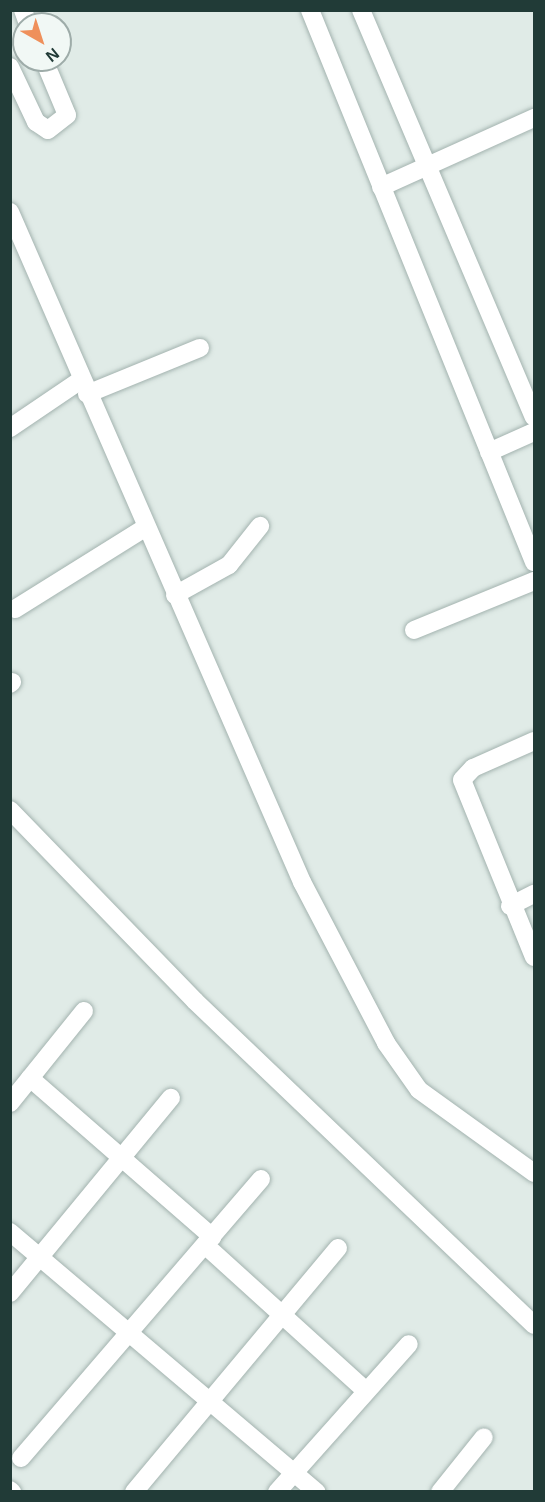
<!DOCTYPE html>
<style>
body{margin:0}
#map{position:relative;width:545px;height:1502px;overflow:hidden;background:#e0ebe7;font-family:Arial,sans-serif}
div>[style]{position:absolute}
.roads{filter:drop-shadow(0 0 2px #a3b3af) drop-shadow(0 0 2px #a3b3af)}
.minor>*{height:18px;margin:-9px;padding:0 9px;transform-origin:9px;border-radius:9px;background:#fff}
span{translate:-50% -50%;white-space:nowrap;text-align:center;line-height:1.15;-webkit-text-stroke:4.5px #f1f8f5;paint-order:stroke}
.frame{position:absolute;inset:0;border:12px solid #213b37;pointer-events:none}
.north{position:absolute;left:12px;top:12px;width:60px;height:60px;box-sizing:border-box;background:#f1f8f5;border:2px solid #9eaca9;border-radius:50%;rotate:141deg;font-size:16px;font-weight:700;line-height:24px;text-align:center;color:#213b37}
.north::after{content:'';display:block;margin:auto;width:21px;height:27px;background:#ef905b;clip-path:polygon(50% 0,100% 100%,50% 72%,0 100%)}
</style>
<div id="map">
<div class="roads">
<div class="minor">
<i style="left:23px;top:10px;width:15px;rotate:70deg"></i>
<i style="left:310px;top:10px;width:596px;rotate:67.91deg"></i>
<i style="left:361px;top:10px;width:442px;rotate:67deg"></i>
<i style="left:10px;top:67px;width:61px;rotate:64.7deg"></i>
<i style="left:36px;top:122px;width:14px;rotate:34deg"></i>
<i style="left:48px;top:130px;width:24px;rotate:-38deg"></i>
<i style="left:67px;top:115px;width:60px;rotate:-112.7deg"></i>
<i style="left:381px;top:187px;width:168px;rotate:-24.3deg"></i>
<i style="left:10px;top:212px;width:731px;rotate:66.45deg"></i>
<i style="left:302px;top:882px;width:182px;rotate:62.4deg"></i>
<i style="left:386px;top:1043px;width:57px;rotate:54.9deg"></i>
<i style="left:419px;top:1090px;width:142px;rotate:35.8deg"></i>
<i style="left:87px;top:394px;width:122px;rotate:-22.2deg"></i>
<i style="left:10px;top:428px;width:86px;rotate:-34.1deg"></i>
<i style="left:489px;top:452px;width:49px;rotate:-24deg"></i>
<i style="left:175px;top:595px;width:62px;rotate:-29.1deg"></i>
<i style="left:229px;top:565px;width:50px;rotate:-51.5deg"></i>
<i style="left:15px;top:609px;width:155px;rotate:-32deg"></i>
<i style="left:414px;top:630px;width:130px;rotate:-22.2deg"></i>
<i style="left:10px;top:684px;width:3px;rotate:-45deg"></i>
<i style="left:534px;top:741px;width:67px;rotate:156.1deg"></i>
<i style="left:473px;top:768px;width:16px;rotate:133deg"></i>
<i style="left:462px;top:780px;width:191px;rotate:67.9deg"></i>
<i style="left:10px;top:810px;width:266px;rotate:45.9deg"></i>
<i style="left:195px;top:1001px;width:469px;rotate:43.7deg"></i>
<i style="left:510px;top:906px;width:27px;rotate:-27deg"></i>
<i style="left:30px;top:1078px;width:242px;rotate:41.1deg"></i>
<i style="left:10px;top:1103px;width:118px;rotate:-51.2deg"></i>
<i style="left:10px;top:1232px;width:402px;rotate:40.3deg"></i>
<i style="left:205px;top:1245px;width:217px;rotate:42.2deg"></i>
<i style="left:10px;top:1293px;width:253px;rotate:-50.5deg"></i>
<i style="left:21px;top:1458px;width:368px;rotate:-49.3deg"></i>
<i style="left:10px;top:1490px;width:3px;rotate:45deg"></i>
<i style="left:134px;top:1492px;width:318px;rotate:-50.1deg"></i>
<i style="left:277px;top:1492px;width:198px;rotate:-48.3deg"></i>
<i style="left:440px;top:1492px;width:70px;rotate:-51.3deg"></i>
</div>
</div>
<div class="frame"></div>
<div class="north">N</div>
</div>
